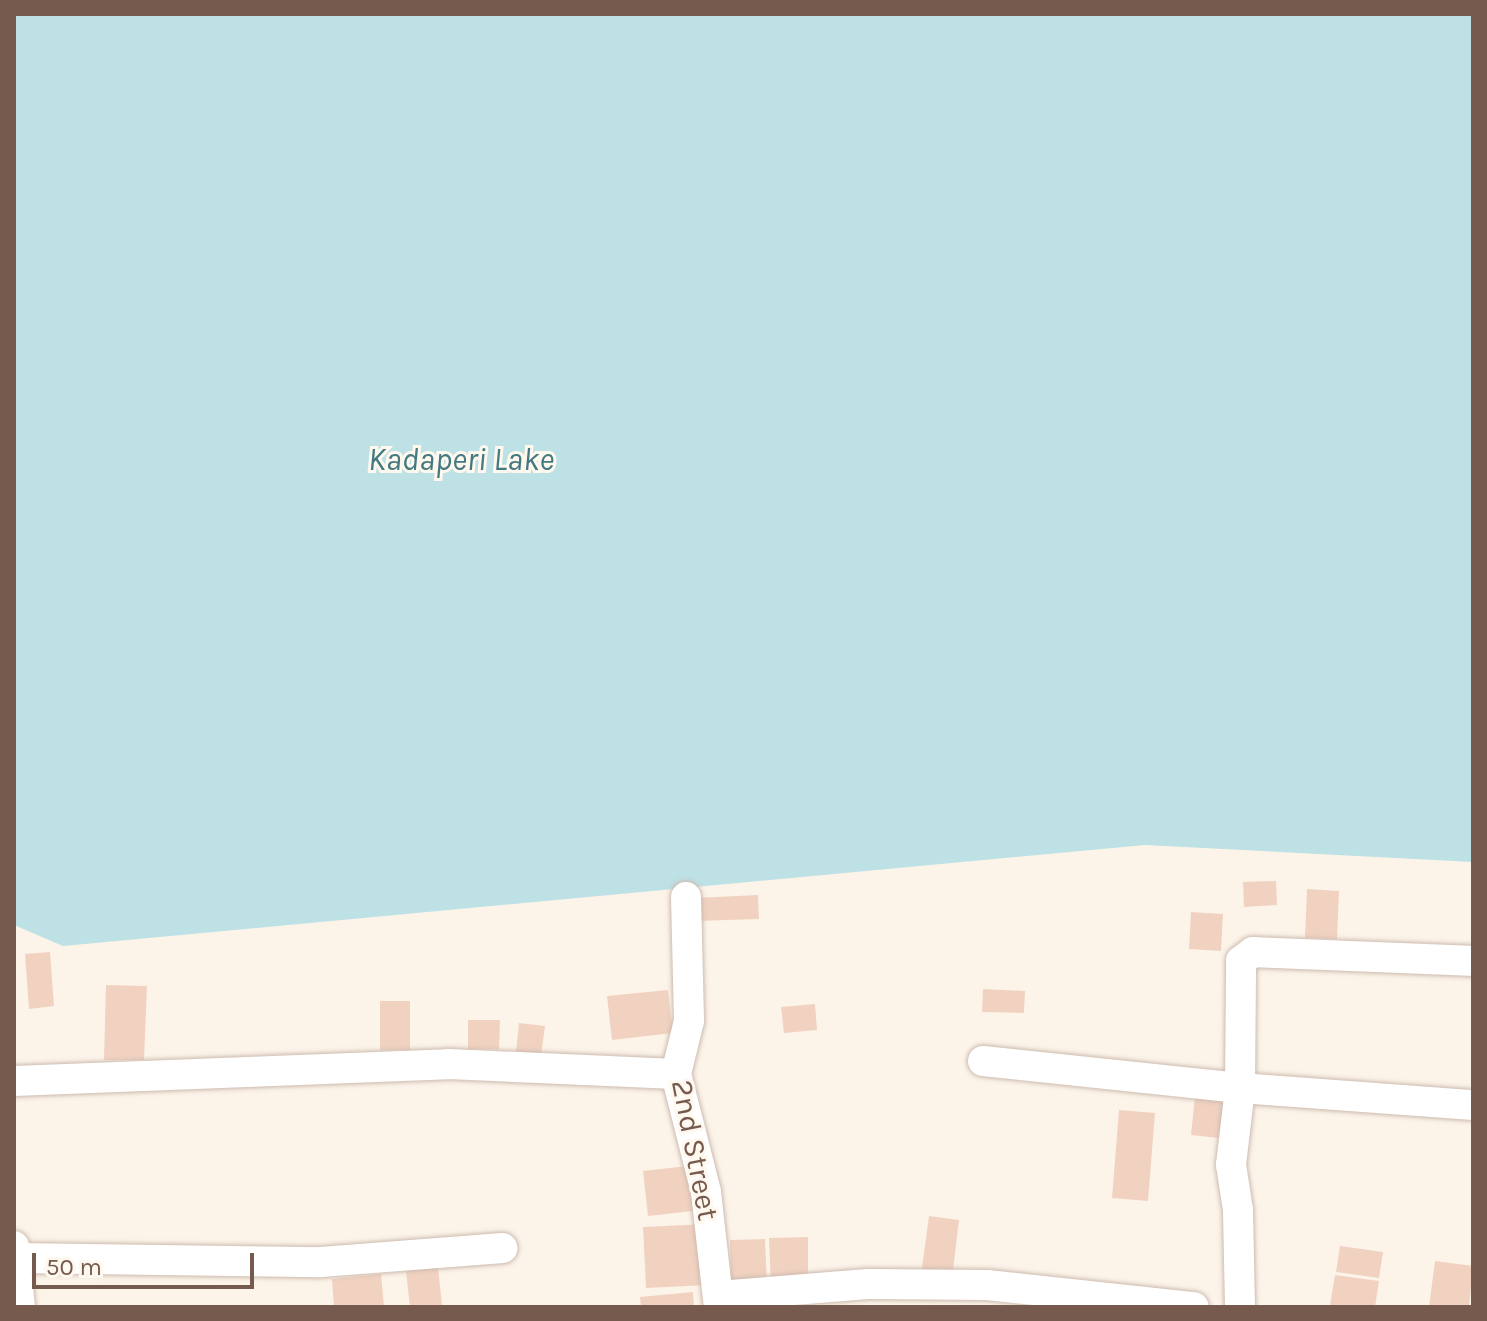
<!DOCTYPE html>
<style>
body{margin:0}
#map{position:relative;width:1487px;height:1321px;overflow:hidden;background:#fcf4e9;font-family:Karla,sans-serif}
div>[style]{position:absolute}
.water>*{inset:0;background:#bde1e5}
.building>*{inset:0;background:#f1d2c1}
.roads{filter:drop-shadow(0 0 2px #cebbaf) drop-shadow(0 0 2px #cebbaf)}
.minor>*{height:30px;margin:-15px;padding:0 15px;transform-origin:15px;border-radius:15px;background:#fff}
span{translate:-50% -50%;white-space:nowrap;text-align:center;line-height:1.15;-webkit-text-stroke:6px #fef8ef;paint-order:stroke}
.street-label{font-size:30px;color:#765a4d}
.water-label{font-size:32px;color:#437981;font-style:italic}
.frame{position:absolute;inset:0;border:16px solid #765a4d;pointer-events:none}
.scale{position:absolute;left:32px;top:1253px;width:222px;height:36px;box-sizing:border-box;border:4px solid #765a4d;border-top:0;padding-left:10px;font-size:24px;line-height:28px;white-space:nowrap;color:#765a4d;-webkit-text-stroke:6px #fef8ef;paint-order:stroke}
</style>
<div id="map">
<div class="water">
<i style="clip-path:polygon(14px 14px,1473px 14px,1473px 862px,1145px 845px,63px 946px,14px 925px)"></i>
</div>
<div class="building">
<i style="clip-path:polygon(1276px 881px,1277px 905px,1244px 907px,1243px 882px)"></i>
<i style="clip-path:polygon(1307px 889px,1339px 891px,1337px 939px,1305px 938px)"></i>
<i style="clip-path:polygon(758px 895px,759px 919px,696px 921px,695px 898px)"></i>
<i style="clip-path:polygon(1191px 912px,1223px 914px,1221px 951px,1189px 949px)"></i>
<i style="clip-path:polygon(50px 952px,54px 1006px,29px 1009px,25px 954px)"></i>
<i style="clip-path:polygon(106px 985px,147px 986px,144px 1060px,104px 1060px)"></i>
<i style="clip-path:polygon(983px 989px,1025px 991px,1024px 1013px,982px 1012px)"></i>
<i style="clip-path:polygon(668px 990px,673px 1033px,612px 1040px,607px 996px)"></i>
<i style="clip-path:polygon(380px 1001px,410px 1001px,410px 1050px,380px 1050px)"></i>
<i style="clip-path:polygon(815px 1004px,817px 1030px,784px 1033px,781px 1007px)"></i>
<i style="clip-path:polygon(468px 1020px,500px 1020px,499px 1049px,468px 1049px)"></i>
<i style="clip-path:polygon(519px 1023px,545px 1026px,541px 1055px,516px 1052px)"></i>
<i style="clip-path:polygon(1195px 1096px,1232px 1100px,1227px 1139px,1191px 1135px)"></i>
<i style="clip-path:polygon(1119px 1110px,1155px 1113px,1148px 1201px,1112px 1198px)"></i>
<i style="clip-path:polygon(696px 1165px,701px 1210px,648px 1216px,643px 1171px)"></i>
<i style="clip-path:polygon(929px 1216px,959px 1220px,952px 1279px,921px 1275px)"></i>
<i style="clip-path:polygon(706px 1224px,709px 1285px,646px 1288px,643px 1227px)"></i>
<i style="clip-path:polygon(808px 1237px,808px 1286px,771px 1287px,769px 1238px)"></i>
<i style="clip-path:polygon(765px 1239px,767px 1287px,731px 1288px,730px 1240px)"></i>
<i style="clip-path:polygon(1340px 1246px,1383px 1252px,1379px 1278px,1336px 1272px)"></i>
<i style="clip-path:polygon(1435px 1261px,1473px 1266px,1469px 1307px,1429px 1307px)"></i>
<i style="clip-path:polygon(438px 1267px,442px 1305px,410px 1307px,406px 1271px)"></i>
<i style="clip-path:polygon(381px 1274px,384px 1307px,334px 1307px,332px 1279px)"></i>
<i style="clip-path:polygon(1335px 1275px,1379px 1281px,1375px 1307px,1330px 1305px)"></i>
<i style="clip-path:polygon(693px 1292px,694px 1307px,641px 1307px,640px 1297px)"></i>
</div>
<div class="roads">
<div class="minor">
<i style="left:686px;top:897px;width:124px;rotate:88.6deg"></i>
<i style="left:689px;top:1021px;width:55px;rotate:103.8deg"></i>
<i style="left:676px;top:1074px;width:122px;rotate:75.7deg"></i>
<i style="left:706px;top:1192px;width:116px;rotate:83.6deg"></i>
<i style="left:983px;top:1061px;width:258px;rotate:6deg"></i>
<i style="left:1240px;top:1088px;width:234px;rotate:4.2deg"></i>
<i style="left:14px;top:1081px;width:434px;rotate:-2.2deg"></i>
<i style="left:448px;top:1064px;width:228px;rotate:2.5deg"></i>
<i style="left:14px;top:1246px;width:61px;rotate:84.4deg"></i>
<i style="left:16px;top:1258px;width:305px;rotate:0.8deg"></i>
<i style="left:321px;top:1262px;width:182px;rotate:-4.4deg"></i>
<i style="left:719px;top:1296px;width:149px;rotate:-4.6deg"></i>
<i style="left:868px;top:1284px;width:119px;rotate:0.5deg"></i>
<i style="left:987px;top:1285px;width:208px;rotate:6.1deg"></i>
<i style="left:1240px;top:1307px;width:97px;rotate:-91.2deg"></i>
<i style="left:1238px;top:1210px;width:46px;rotate:-98.8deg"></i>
<i style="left:1231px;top:1165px;width:78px;rotate:-83.3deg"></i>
<i style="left:1240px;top:1088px;width:127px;rotate:-89.5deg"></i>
<i style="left:1241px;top:961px;width:15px;rotate:-37deg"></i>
<i style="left:1253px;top:952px;width:220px;rotate:2.3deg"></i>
</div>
</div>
<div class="street-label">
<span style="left:695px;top:1150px;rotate:79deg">2nd Street</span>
</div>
<div class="water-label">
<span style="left:461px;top:460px">Kadaperi Lake</span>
</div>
<div class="frame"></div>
<div class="scale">50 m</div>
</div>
